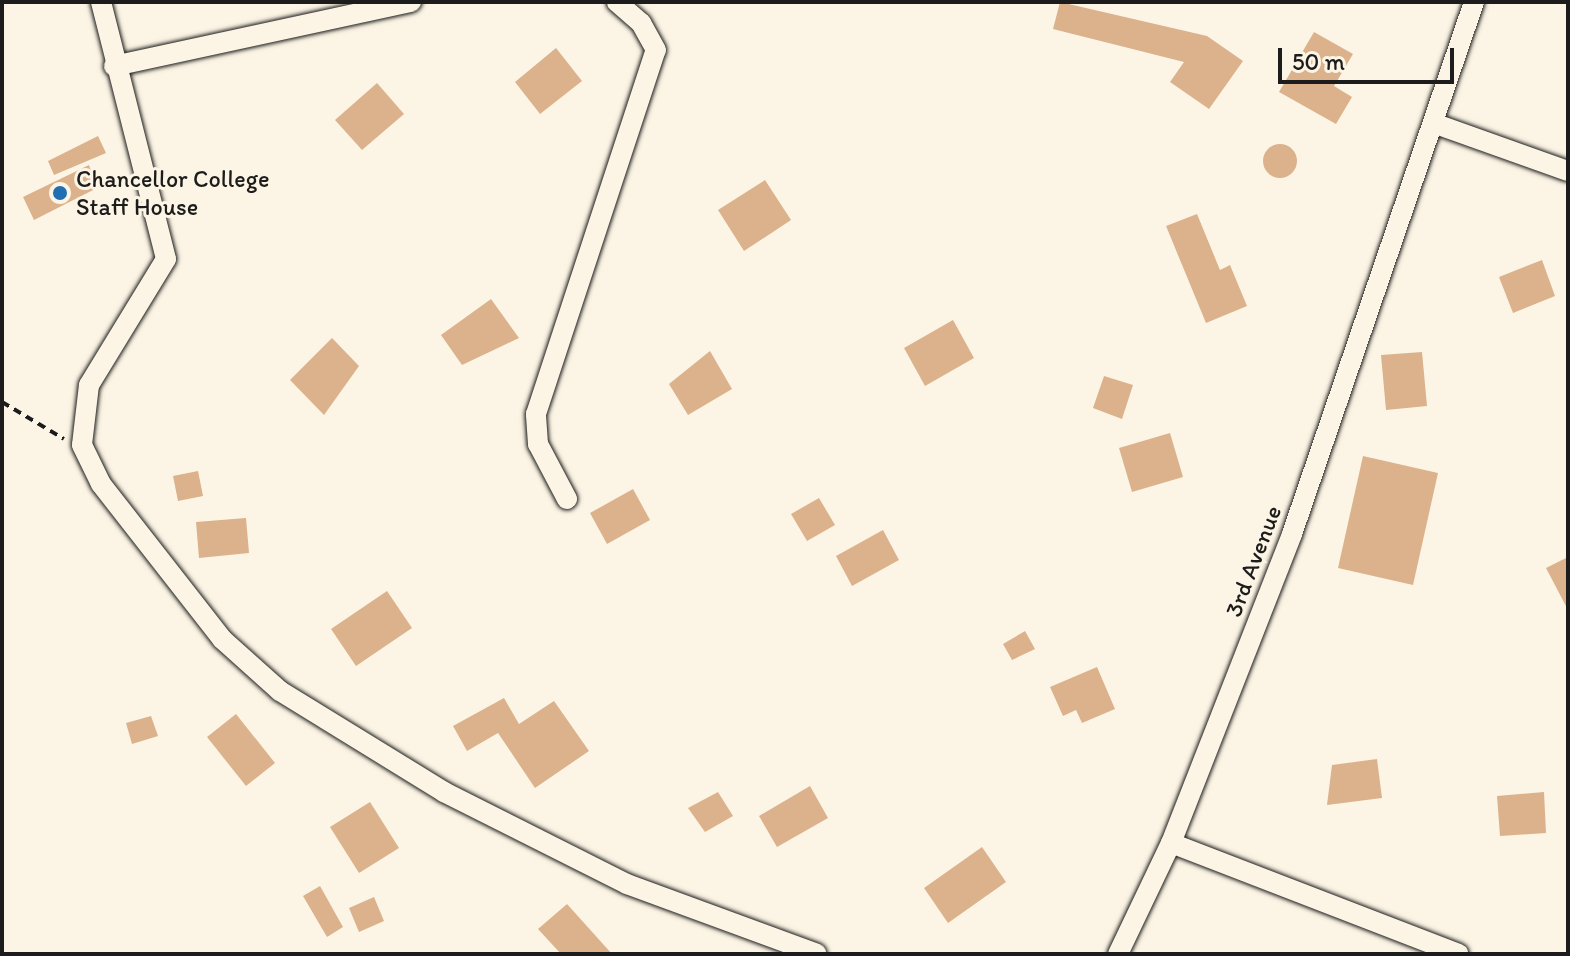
<!DOCTYPE html>
<style>
body{margin:0}
#map{position:relative;width:1570px;height:956px;overflow:hidden;background:#fcf5e5;font-family:Itim,sans-serif}
div>[style]{position:absolute}
.building>*{inset:0;background:#dbb28c}
.round{border-radius:50%}
.path>*{height:4px;margin-top:-2px;transform-origin:0;background:repeating-linear-gradient(90deg,#1c1c1c 0 8px,transparent 0 14px)}
.roads{filter:drop-shadow(0 0 2px #1c1c1c) drop-shadow(0 0 2px #1c1c1c)}
.minor>*{height:20px;margin:-10px;padding:0 10px;transform-origin:10px;border-radius:10px;background:#fcf5e5}
.dots>*{width:22px;height:22px;translate:-50% -50%;box-sizing:border-box;border:4px solid #fcf5e5;border-radius:50%}
span{translate:-50% -50%;white-space:nowrap;text-align:center;line-height:1.15;-webkit-text-stroke:6px #fcf5e5;paint-order:stroke}
.poi-label{font-size:24px;color:#1c1c1c}
.left{translate:0 -50%;text-align:left}
.street-label{font-size:24px;color:#1c1c1c}
.frame{position:absolute;inset:0;border:4px solid #1c1c1c;pointer-events:none}
.scale{position:absolute;left:1278px;top:48px;width:176px;height:36px;box-sizing:border-box;border:4px solid #1c1c1c;border-top:0;padding-left:10px;font-size:24px;line-height:28px;white-space:nowrap;color:#1c1c1c;-webkit-text-stroke:6px #fcf5e5;paint-order:stroke}
</style>
<div id="map">
<div class="building">
<i style="clip-path:polygon(1060px 2px,1207px 36px,1243px 61px,1209px 109px,1170px 82px,1184px 62px,1053px 29px)"></i>
<i style="clip-path:polygon(1314px 32px,1353px 54px,1334px 86px,1352px 97px,1336px 124px,1279px 92px)"></i>
<i style="clip-path:polygon(556px 48px,582px 81px,540px 114px,515px 82px)"></i>
<i style="clip-path:polygon(377px 83px,404px 114px,362px 150px,335px 120px)"></i>
<i style="clip-path:polygon(98px 136px,106px 153px,54px 175px,48px 161px)"></i>
<i class="round" style="left:1263px;top:144px;width:34px;height:34px"></i>
<i style="clip-path:polygon(89px 165px,97px 188px,34px 220px,23px 197px)"></i>
<i style="clip-path:polygon(765px 180px,791px 220px,744px 251px,718px 210px)"></i>
<i style="clip-path:polygon(1197px 214px,1220px 270px,1230px 265px,1247px 306px,1206px 323px,1166px 226px)"></i>
<i style="clip-path:polygon(1542px 260px,1555px 296px,1513px 313px,1499px 277px)"></i>
<i style="clip-path:polygon(491px 299px,519px 338px,462px 365px,441px 335px)"></i>
<i style="clip-path:polygon(953px 320px,974px 358px,925px 386px,904px 348px)"></i>
<i style="clip-path:polygon(332px 338px,359px 366px,324px 415px,290px 380px)"></i>
<i style="clip-path:polygon(710px 351px,732px 389px,688px 415px,669px 384px)"></i>
<i style="clip-path:polygon(1422px 352px,1427px 406px,1386px 410px,1381px 355px)"></i>
<i style="clip-path:polygon(1104px 376px,1133px 385px,1122px 419px,1093px 408px)"></i>
<i style="clip-path:polygon(1170px 433px,1183px 477px,1132px 492px,1119px 448px)"></i>
<i style="clip-path:polygon(1363px 456px,1438px 473px,1413px 585px,1338px 568px)"></i>
<i style="clip-path:polygon(198px 471px,203px 496px,178px 501px,173px 476px)"></i>
<i style="clip-path:polygon(633px 489px,650px 520px,607px 544px,590px 513px)"></i>
<i style="clip-path:polygon(819px 498px,835px 525px,807px 541px,791px 514px)"></i>
<i style="clip-path:polygon(246px 518px,249px 553px,199px 558px,196px 522px)"></i>
<i style="clip-path:polygon(883px 530px,899px 560px,852px 586px,836px 556px)"></i>
<i style="clip-path:polygon(1568px 557px,1568px 610px,1546px 568px)"></i>
<i style="clip-path:polygon(387px 591px,412px 628px,356px 666px,331px 629px)"></i>
<i style="clip-path:polygon(1025px 631px,1035px 649px,1012px 660px,1003px 644px)"></i>
<i style="clip-path:polygon(1097px 667px,1115px 709px,1082px 723px,1076px 710px,1063px 716px,1050px 687px)"></i>
<i style="clip-path:polygon(504px 698px,519px 724px,554px 701px,589px 751px,535px 788px,498px 733px,467px 751px,453px 726px)"></i>
<i style="clip-path:polygon(236px 714px,275px 763px,246px 786px,207px 737px)"></i>
<i style="clip-path:polygon(151px 716px,158px 736px,132px 744px,126px 723px)"></i>
<i style="clip-path:polygon(1377px 759px,1382px 798px,1327px 805px,1332px 765px)"></i>
<i style="clip-path:polygon(810px 786px,828px 818px,777px 847px,759px 816px)"></i>
<i style="clip-path:polygon(718px 792px,733px 816px,705px 832px,688px 808px)"></i>
<i style="clip-path:polygon(1544px 792px,1546px 833px,1500px 836px,1497px 796px)"></i>
<i style="clip-path:polygon(370px 802px,399px 848px,359px 873px,330px 827px)"></i>
<i style="clip-path:polygon(982px 847px,1006px 882px,948px 923px,924px 888px)"></i>
<i style="clip-path:polygon(320px 886px,343px 927px,327px 937px,303px 896px)"></i>
<i style="clip-path:polygon(374px 897px,384px 921px,359px 932px,349px 908px)"></i>
<i style="clip-path:polygon(567px 904px,612px 954px,561px 954px,538px 929px)"></i>
</div>
<div class="path">
<i style="left:2px;top:402px;width:72px;rotate:30.8deg"></i>
</div>
<div class="roads">
<div class="minor">
<i style="left:101px;top:2px;width:265px;rotate:75.8deg"></i>
<i style="left:166px;top:259px;width:148px;rotate:121.4deg"></i>
<i style="left:89px;top:385px;width:60px;rotate:96.7deg"></i>
<i style="left:82px;top:445px;width:43px;rotate:64deg"></i>
<i style="left:101px;top:484px;width:197px;rotate:52deg"></i>
<i style="left:222px;top:639px;width:78px;rotate:41.9deg"></i>
<i style="left:280px;top:691px;width:193px;rotate:31.6deg"></i>
<i style="left:444px;top:792px;width:205px;rotate:26.7deg"></i>
<i style="left:627px;top:884px;width:202px;rotate:20.2deg"></i>
<i style="left:114px;top:66px;width:304px;rotate:-12.2deg"></i>
<i style="left:1433px;top:123px;width:143px;rotate:19.6deg"></i>
<i style="left:567px;top:499px;width:62px;rotate:-117.8deg"></i>
<i style="left:538px;top:444px;width:30px;rotate:-94deg"></i>
<i style="left:536px;top:414px;width:383px;rotate:-71.8deg"></i>
<i style="left:656px;top:50px;width:31px;rotate:-119deg"></i>
<i style="left:641px;top:23px;width:32px;rotate:-139deg"></i>
<i style="left:1171px;top:843px;width:308px;rotate:21.1deg"></i>
<i style="left:1118px;top:954px;width:123px;rotate:-64.5deg"></i>
<i style="left:1171px;top:843px;width:332px;rotate:-68.6deg"></i>
<i style="left:1292px;top:534px;width:562px;rotate:-71.11deg"></i>
</div>
</div>
<div class="dots">
<i style="left:60px;top:193px;background:#1f6fb2"></i>
</div>
<div class="poi-label">
<span class="left" style="left:76px;top:193px">Chancellor College<br>Staff House</span>
</div>
<div class="street-label">
<span style="left:1253px;top:561px;rotate:-69deg">3rd Avenue</span>
</div>
<div class="frame"></div>
<div class="scale">50 m</div>
</div>
